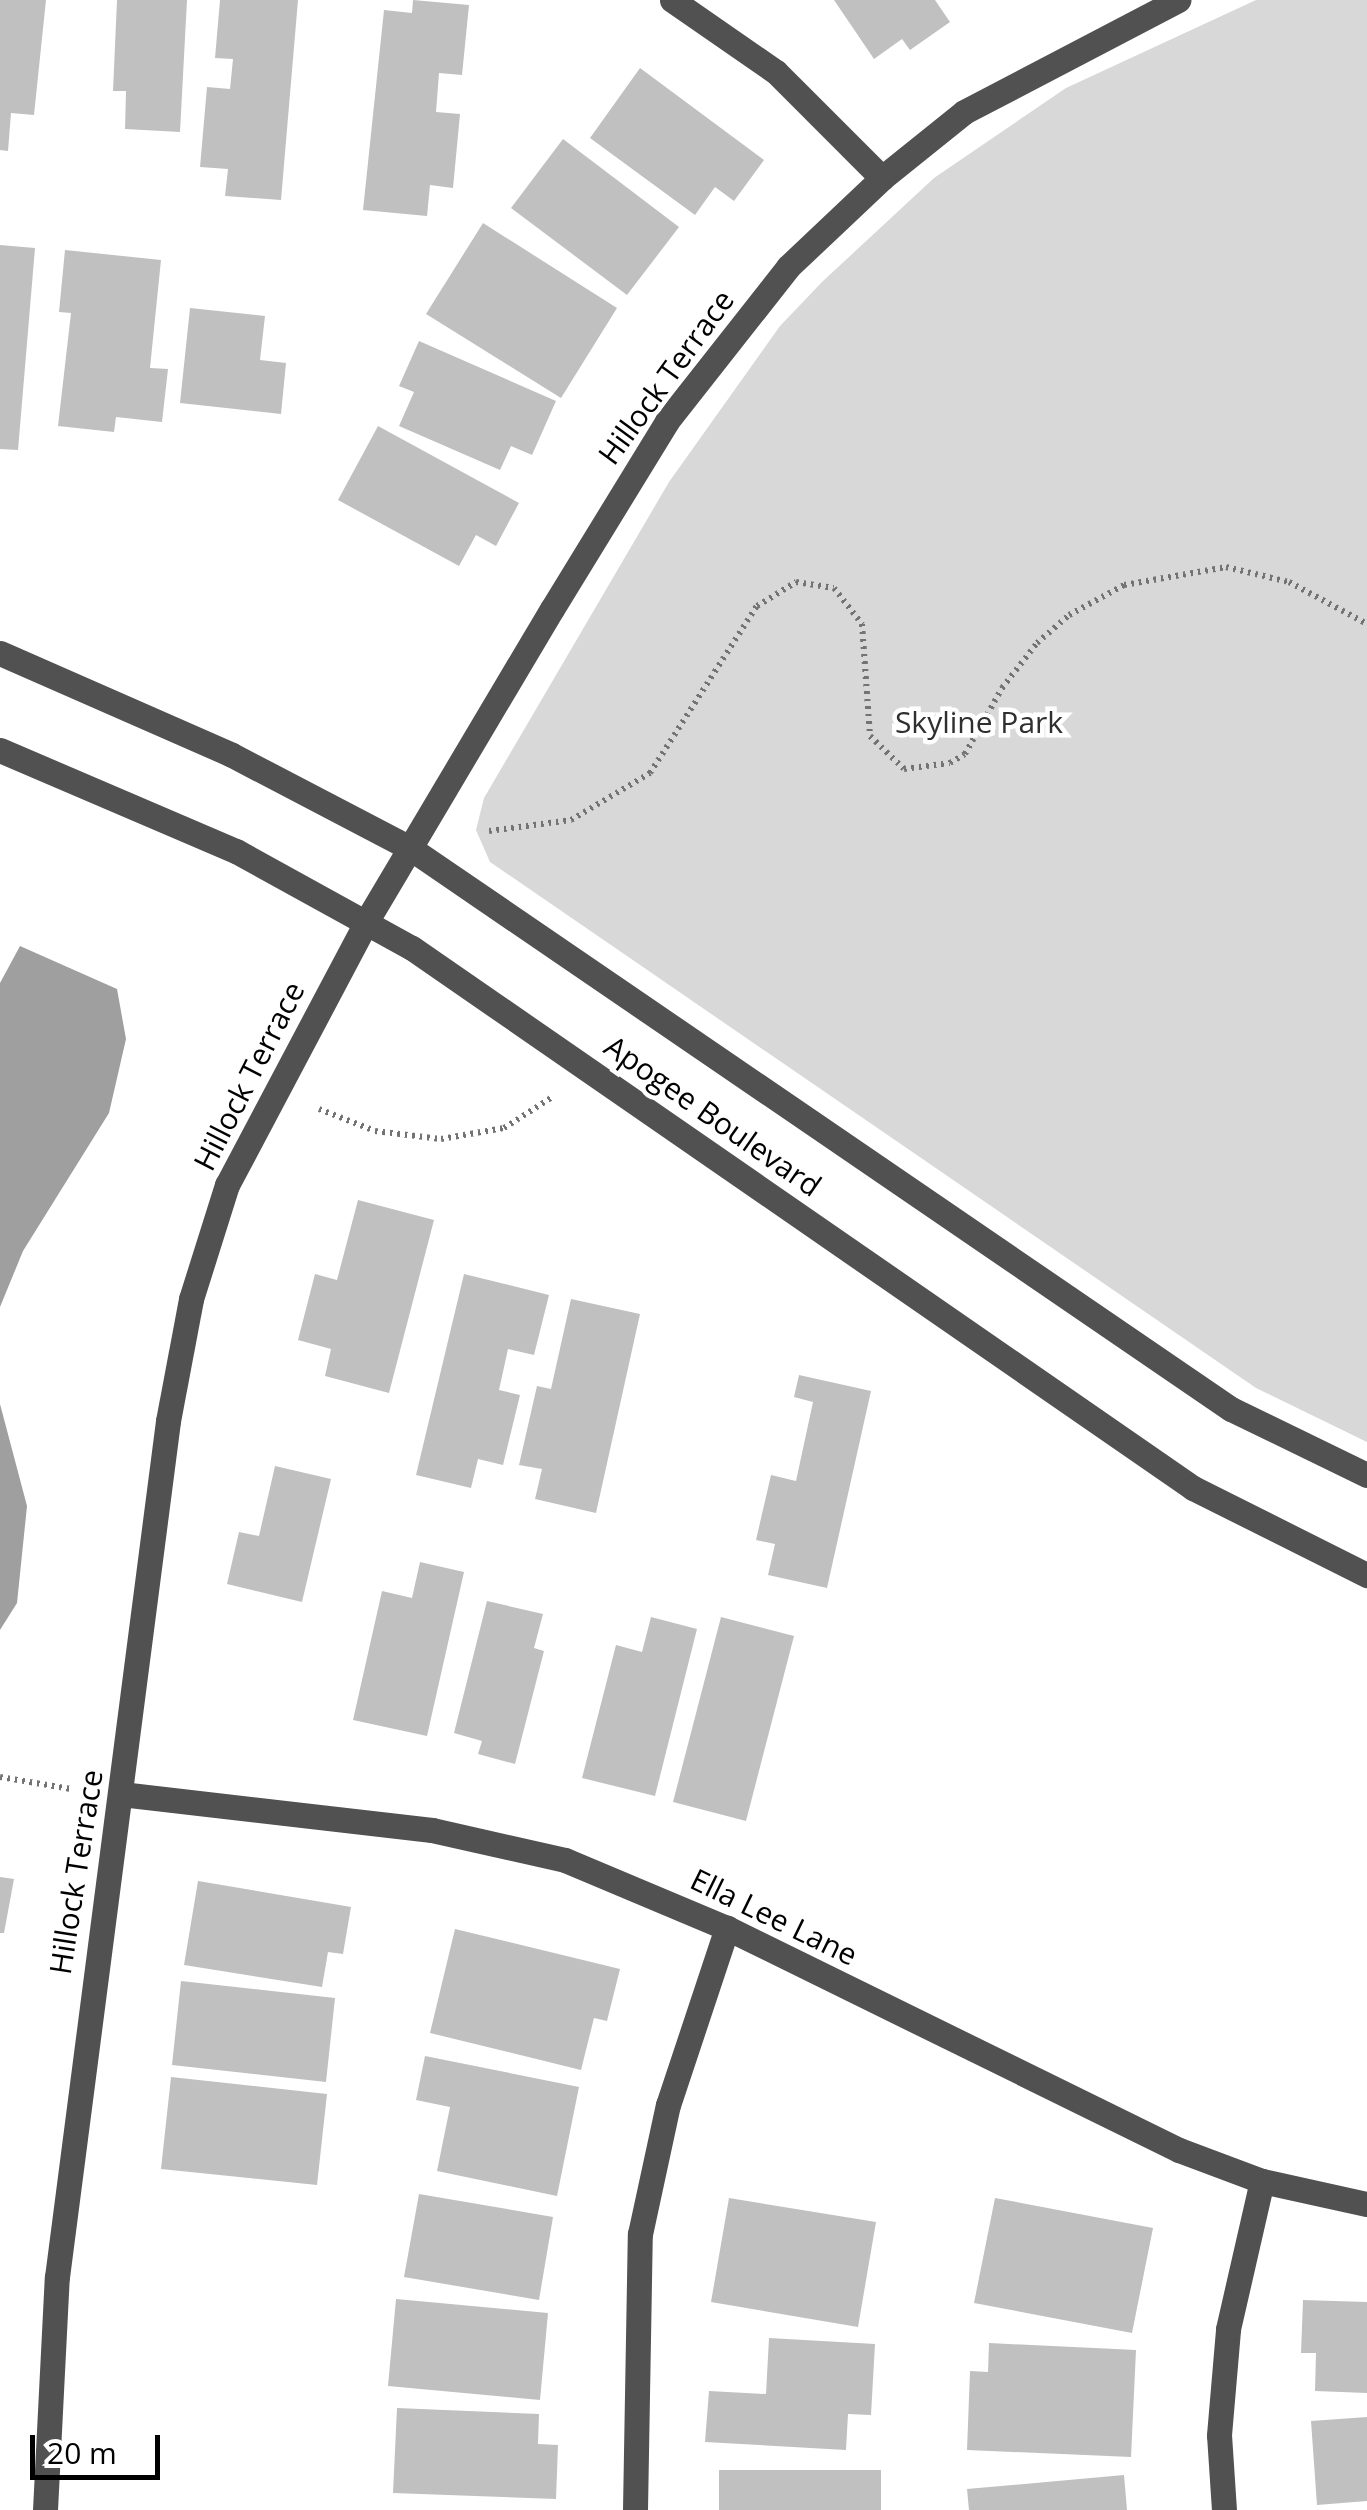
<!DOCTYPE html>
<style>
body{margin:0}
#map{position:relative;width:1367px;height:2510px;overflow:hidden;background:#fff;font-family:"Open Sans",sans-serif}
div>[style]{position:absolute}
.green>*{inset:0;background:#d8d8d8}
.water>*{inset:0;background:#9f9f9f}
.building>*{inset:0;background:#c0c0c0}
.path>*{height:6px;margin-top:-3px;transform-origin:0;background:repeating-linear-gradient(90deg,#737373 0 2.5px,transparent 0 7.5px)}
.minor>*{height:25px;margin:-12.5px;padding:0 12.5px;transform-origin:12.5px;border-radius:12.5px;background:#515151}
span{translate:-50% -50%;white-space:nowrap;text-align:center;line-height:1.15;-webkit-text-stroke:9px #fff;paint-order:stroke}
.street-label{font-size:30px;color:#000}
.park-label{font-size:30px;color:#2f2f2f}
.scale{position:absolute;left:30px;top:2435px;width:130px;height:45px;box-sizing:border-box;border:5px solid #000;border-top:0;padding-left:12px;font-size:30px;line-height:35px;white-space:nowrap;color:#000;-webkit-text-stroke:8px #fff;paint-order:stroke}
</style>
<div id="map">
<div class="green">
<i style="clip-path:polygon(1256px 0,1367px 0,1367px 1442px,1256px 1388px,490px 862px,476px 830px,484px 798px,669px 482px,780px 326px,822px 282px,934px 178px,1066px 88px)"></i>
</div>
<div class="water">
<i style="clip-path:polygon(20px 946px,117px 989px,126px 1039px,109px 1113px,23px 1251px,0 1307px,0 983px)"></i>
<i style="clip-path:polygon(0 1404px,27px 1506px,17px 1603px,0 1630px)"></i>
</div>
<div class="building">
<i style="clip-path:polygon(0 0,46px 0,34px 115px,11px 113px,8px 151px,0 150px)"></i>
<i style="clip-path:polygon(117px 0,187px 0,180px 132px,125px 129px,126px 91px,113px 91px)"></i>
<i style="clip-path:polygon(220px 0,298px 0,281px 200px,225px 196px,228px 169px,200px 167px,207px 87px,230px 89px,233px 59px,215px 58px)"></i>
<i style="clip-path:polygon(413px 0,469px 5px,462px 75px,439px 73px,436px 112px,460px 114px,453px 188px,430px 185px,427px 216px,363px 210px,384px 10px,412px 13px)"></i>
<i style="clip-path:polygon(834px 0,935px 0,950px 22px,910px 50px,902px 39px,874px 59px)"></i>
<i style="clip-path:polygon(640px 68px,764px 160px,734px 201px,715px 187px,695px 215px,590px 138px)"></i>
<i style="clip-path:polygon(563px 139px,679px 227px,627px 295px,511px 208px)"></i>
<i style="clip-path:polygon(483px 223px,617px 308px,561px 398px,426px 314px)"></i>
<i style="clip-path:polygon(0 245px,35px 248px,18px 450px,0 449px)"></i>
<i style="clip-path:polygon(65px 250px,161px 260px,150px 368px,168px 369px,162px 422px,116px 417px,114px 432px,58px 426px,71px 313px,59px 312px)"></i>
<i style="clip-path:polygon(190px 308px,265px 316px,260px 360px,286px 363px,281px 414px,180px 403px)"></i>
<i style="clip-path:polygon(419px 341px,556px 401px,532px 455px,511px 446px,500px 470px,399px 426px,414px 392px,399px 386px)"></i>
<i style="clip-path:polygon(378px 426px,519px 503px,496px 546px,476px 535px,459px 566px,338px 500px)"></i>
<i style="clip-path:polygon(358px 1200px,434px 1220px,389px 1393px,325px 1376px,331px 1349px,298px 1340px,315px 1274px,337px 1280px)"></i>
<i style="clip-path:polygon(464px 1274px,549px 1295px,534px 1355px,508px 1349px,499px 1390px,520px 1395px,503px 1465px,478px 1459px,471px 1488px,416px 1475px)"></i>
<i style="clip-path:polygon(571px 1299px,640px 1314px,596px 1513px,535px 1499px,542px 1469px,519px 1465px,537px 1386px,551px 1389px)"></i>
<i style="clip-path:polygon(799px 1375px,871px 1391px,827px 1588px,768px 1575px,775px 1544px,756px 1540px,771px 1475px,796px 1481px,813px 1402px,794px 1397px)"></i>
<i style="clip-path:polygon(275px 1466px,331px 1479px,302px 1602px,227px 1584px,239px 1532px,259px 1536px)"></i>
<i style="clip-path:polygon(420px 1562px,464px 1572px,427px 1736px,353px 1720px,382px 1591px,412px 1598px)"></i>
<i style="clip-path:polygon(487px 1601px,543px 1614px,534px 1648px,544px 1651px,515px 1764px,478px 1754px,482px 1741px,454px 1733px)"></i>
<i style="clip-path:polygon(651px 1617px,697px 1629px,655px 1796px,582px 1778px,616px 1645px,642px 1652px)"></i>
<i style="clip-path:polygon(721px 1617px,794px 1636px,746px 1821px,673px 1802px)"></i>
<i style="clip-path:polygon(0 1877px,14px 1879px,4px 1933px,0 1933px)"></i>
<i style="clip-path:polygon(198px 1881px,351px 1907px,343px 1954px,328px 1952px,322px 1987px,184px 1965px)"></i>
<i style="clip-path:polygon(455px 1929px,620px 1969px,607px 2021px,594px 2018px,581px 2070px,430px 2033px)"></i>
<i style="clip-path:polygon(181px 1981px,335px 1998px,326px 2082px,172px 2065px)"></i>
<i style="clip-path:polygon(425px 2056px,579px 2087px,557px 2196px,437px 2171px,450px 2107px,416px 2100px)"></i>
<i style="clip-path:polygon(171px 2077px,327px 2094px,317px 2185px,161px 2169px)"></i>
<i style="clip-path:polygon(419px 2194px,553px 2217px,539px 2300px,404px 2277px)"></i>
<i style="clip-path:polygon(729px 2198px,876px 2222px,858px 2327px,711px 2302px)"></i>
<i style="clip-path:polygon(995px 2198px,1153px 2228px,1132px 2333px,974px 2303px)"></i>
<i style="clip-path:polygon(396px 2299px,548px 2313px,540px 2400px,388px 2386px)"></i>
<i style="clip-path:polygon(1303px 2300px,1367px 2302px,1367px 2393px,1315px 2391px,1316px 2353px,1301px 2353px)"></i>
<i style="clip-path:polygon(769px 2338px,875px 2344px,871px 2415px,848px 2414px,846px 2450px,705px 2442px,709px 2391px,766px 2394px)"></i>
<i style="clip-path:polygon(989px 2343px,1136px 2350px,1131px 2457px,967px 2450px,970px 2371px,988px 2372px)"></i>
<i style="clip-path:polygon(397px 2408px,539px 2414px,538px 2444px,558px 2445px,556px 2499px,393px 2493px)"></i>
<i style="clip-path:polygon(1367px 2417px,1367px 2501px,1317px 2505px,1311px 2421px)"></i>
<i style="clip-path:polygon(719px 2470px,881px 2470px,881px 2510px,719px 2510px)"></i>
<i style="clip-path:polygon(1124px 2475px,1127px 2510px,969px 2510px,967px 2489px)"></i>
</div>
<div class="path">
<i style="left:489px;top:831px;width:83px;rotate:-7.6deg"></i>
<i style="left:571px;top:820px;width:92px;rotate:-30.7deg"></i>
<i style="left:650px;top:773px;width:198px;rotate:-57.4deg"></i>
<i style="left:757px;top:606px;width:46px;rotate:-31.6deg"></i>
<i style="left:796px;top:582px;width:38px;rotate:9deg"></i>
<i style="left:834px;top:588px;width:46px;rotate:52.1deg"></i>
<i style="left:862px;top:624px;width:112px;rotate:85.9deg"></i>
<i style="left:870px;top:736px;width:47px;rotate:44.1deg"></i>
<i style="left:904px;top:769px;width:46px;rotate:-7.4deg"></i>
<i style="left:950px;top:763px;width:17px;rotate:-31deg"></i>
<i style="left:965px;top:754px;width:76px;rotate:-60.7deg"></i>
<i style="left:1002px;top:688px;width:57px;rotate:-52.1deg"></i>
<i style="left:1037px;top:643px;width:43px;rotate:-41.2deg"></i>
<i style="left:1069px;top:615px;width:63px;rotate:-28.6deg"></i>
<i style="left:1124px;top:585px;width:104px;rotate:-10deg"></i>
<i style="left:1226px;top:567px;width:65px;rotate:13.4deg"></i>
<i style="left:1289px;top:582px;width:89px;rotate:28.3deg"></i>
<i style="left:319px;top:1109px;width:60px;rotate:21.4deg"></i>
<i style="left:375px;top:1131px;width:66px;rotate:6.9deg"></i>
<i style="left:441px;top:1139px;width:64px;rotate:-9.9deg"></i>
<i style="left:504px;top:1128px;width:56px;rotate:-32.6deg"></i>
<i style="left:0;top:1777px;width:72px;rotate:9.6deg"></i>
</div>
<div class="minor">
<i style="left:672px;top:0;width:126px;rotate:34.7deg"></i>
<i style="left:776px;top:72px;width:150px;rotate:45deg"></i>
<i style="left:0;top:653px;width:253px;rotate:23.7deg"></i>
<i style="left:232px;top:755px;width:201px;rotate:27.6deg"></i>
<i style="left:410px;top:848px;width:994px;rotate:34.35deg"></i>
<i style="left:1231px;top:1409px;width:151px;rotate:25.9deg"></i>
<i style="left:0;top:750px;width:257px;rotate:23.2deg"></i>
<i style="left:236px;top:851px;width:201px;rotate:28.9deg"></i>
<i style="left:412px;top:948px;width:950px;rotate:34.66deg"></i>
<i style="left:1193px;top:1488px;width:195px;rotate:26.6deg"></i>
<i style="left:121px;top:1794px;width:313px;rotate:6.6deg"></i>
<i style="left:432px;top:1830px;width:136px;rotate:12.7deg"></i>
<i style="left:565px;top:1860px;width:176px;rotate:22.8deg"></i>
<i style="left:727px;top:1928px;width:504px;rotate:26.16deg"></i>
<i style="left:1179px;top:2150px;width:89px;rotate:20.5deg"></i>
<i style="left:1262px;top:2181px;width:107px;rotate:12.4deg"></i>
<i style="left:45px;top:2510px;width:233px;rotate:-87.1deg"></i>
<i style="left:57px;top:2277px;width:863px;rotate:-82.61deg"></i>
<i style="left:168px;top:1421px;width:124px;rotate:-79.3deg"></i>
<i style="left:191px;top:1299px;width:120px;rotate:-72.5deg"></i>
<i style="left:227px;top:1185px;width:297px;rotate:-62.1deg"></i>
<i style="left:366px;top:922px;width:364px;rotate:-59.3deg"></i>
<i style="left:552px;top:609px;width:220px;rotate:-58.5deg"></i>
<i style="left:667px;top:421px;width:196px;rotate:-51.8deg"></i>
<i style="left:788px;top:267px;width:129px;rotate:-43.4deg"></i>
<i style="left:882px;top:178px;width:105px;rotate:-38.8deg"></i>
<i style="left:964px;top:112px;width:242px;rotate:-27.6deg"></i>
<i style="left:635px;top:2510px;width:276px;rotate:-89deg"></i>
<i style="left:640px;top:2234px;width:132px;rotate:-77.8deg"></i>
<i style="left:668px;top:2105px;width:187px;rotate:-71.6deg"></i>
<i style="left:1224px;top:2510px;width:75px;rotate:-93.8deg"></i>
<i style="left:1219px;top:2435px;width:106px;rotate:-85.1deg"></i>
<i style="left:1228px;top:2329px;width:152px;rotate:-77.1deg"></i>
</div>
<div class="street-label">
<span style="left:666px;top:377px;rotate:-54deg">Hillock Terrace</span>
<span style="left:249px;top:1076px;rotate:-63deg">Hillock Terrace</span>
<span style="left:713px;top:1116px;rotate:35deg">Apogee Boulevard</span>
<span style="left:76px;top:1872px;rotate:-81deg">Hillock Terrace</span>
<span style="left:774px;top:1917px;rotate:26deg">Ella Lee Lane</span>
</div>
<div class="park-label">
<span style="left:979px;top:722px">Skyline Park</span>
</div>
<div class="scale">20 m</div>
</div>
